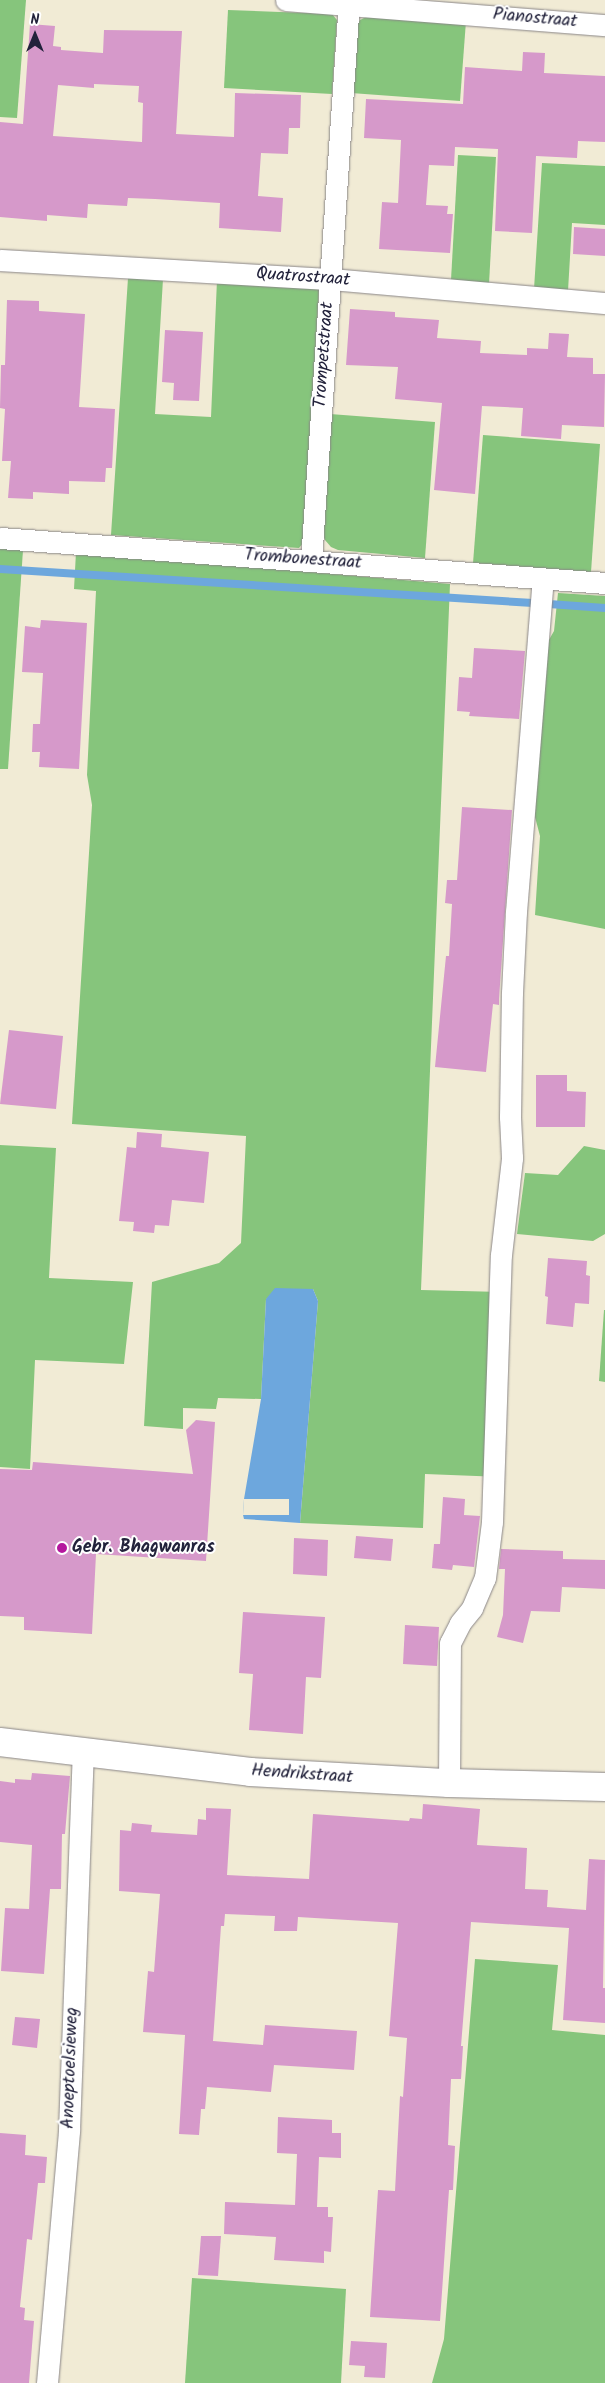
<!DOCTYPE html>
<style>
body{margin:0}
#map{position:relative;width:605px;height:2383px;overflow:hidden;background:#f1ebd5;font-family:Kalam,sans-serif}
div>[style]{position:absolute}
.green>*{inset:0;background:#86c57c}
.water>*{inset:0;background:#6da7dd}
.pier>*{inset:0;background:#f1ebd5}
.stream>*{height:8px;margin:-4px;padding:0 4px;transform-origin:4px;border-radius:4px;background:#6da7dd}
.building>*{inset:0;background:#d699ca}
.roads{filter:drop-shadow(0 0 1px #8a8688) drop-shadow(0 0 1px #8a8688)}
.minor>*{height:21px;margin:-10.5px;padding:0 10.5px;transform-origin:10.5px;border-radius:10.5px;background:#fff}
.tertiary>*{height:28px;margin:-14px;padding:0 14px;transform-origin:14px;border-radius:14px;background:#fff}
.dots>*{width:14px;height:14px;translate:-50% -50%;box-sizing:border-box;border:2px solid #fff;border-radius:50%}
span{translate:-50% -50%;white-space:nowrap;text-align:center;line-height:1.15;-webkit-text-stroke:4px #fff;paint-order:stroke}
.street-label{font-size:18px;color:#22223b}
.poi-label{font-size:18px;color:#22223b;font-weight:700}
.left{translate:0 -50%;text-align:left}
.north{position:absolute;left:10px;top:10px;width:50px;height:50px;-webkit-text-stroke:4px #fff;paint-order:stroke;rotate:0deg;font-size:14px;font-weight:700;line-height:20px;text-align:center;color:#22223b}
.north::after{content:'';display:block;margin:auto;width:18px;height:22px;background:#22223b;clip-path:polygon(50% 0,100% 100%,50% 72%,0 100%)}
</style>
<div id="map">
<div class="green">
<i style="clip-path:polygon(0 0,26px 0,17px 118px,0 117px)"></i>
<i style="clip-path:polygon(228px 10px,332px 14px,337px 20px,332px 94px,224px 88px)"></i>
<i style="clip-path:polygon(368px 16px,466px 21px,460px 101px,351px 93px,356px 26px,360px 20px)"></i>
<i style="clip-path:polygon(458px 155px,496px 157px,489px 284px,451px 280px)"></i>
<i style="clip-path:polygon(542px 163px,605px 166px,605px 225px,572px 223px,568px 291px,534px 289px)"></i>
<i style="clip-path:polygon(128px 278px,163px 279px,155px 414px,211px 417px,217px 280px,315px 286px,319px 290px,304px 542px,299px 548px,111px 535px)"></i>
<i style="clip-path:polygon(330px 414px,435px 422px,425px 558px,338px 550px,331px 547px,325px 540px,322px 533px)"></i>
<i style="clip-path:polygon(483px 435px,600px 444px,591px 572px,473px 563px)"></i>
<i style="clip-path:polygon(0 548px,23px 550px,8px 769px,0 769px)"></i>
<i style="clip-path:polygon(76px 552px,450px 584px,421px 1290px,502px 1292px,502px 1477px,425px 1474px,423px 1528px,300px 1523px,318px 1301px,313px 1289px,266px 1299px,261px 1399px,218px 1398px,216px 1409px,183px 1408px,183px 1429px,144px 1426px,152px 1282px,219px 1263px,241px 1243px,246px 1136px,72px 1124px,92px 805px,87px 775px,96px 591px,74px 589px)"></i>
<i style="clip-path:polygon(558px 593px,605px 596px,605px 929px,535px 915px,540px 836px,530px 798px,546px 645px,554px 631px)"></i>
<i style="clip-path:polygon(0 1145px,56px 1148px,49px 1278px,133px 1282px,124px 1364px,35px 1360px,30px 1469px,0 1467px)"></i>
<i style="clip-path:polygon(584px 1146px,605px 1150px,605px 1234px,593px 1241px,517px 1234px,525px 1173px,558px 1175px)"></i>
<i style="clip-path:polygon(604px 1310px,605px 1310px,605px 1382px,599px 1381px)"></i>
<i style="clip-path:polygon(475px 1959px,558px 1965px,552px 2030px,605px 2035px,605px 2383px,432px 2383px,444px 2339px)"></i>
<i style="clip-path:polygon(192px 2278px,346px 2289px,341px 2383px,185px 2383px)"></i>
</div>
<div class="water">
<i style="clip-path:polygon(275px 1288px,313px 1289px,318px 1301px,300px 1523px,244px 1519px,243px 1515px,244px 1499px,261px 1399px,266px 1299px)"></i>
</div>
<div class="pier">
<i style="clip-path:polygon(244px 1499px,289px 1499px,289px 1515px,243px 1515px)"></i>
</div>
<div class="stream">
<i style="left:0;top:569px;width:534px;rotate:3.65deg"></i>
<i style="left:549px;top:604px;width:56px;rotate:4.1deg"></i>
</div>
<div class="building">
<i style="clip-path:polygon(evenodd,30px 24px,55px 26px,53px 46px,61px 47px,61px 50px,103px 53px,104px 30px,182px 31px,176px 134px,234px 137px,235px 93px,301px 95px,300px 128px,289px 128px,288px 154px,261px 153px,258px 196px,283px 198px,281px 232px,219px 228px,220px 203px,155px 199px,128px 198px,127px 206px,88px 204px,87px 218px,47px 215px,47px 221px,0 217px,0 122px,23px 124px,30px 24px,94px 84px,139px 86px,138px 102px,143px 103px,142px 142px,53px 136px,58px 85px,94px 88px,94px 84px)"></i>
<i style="clip-path:polygon(523px 52px,545px 53px,544px 73px,605px 76px,605px 142px,578px 141px,577px 158px,536px 156px,532px 233px,495px 231px,498px 149px,455px 147px,454px 166px,429px 165px,426px 205px,448px 206px,447px 214px,453px 214px,450px 253px,379px 249px,382px 202px,398px 203px,401px 140px,364px 138px,366px 99px,463px 104px,465px 67px,522px 71px)"></i>
<i style="clip-path:polygon(574px 227px,605px 229px,605px 256px,573px 254px)"></i>
<i style="clip-path:polygon(7px 300px,39px 301px,39px 311px,85px 314px,79px 407px,115px 409px,112px 468px,106px 468px,105px 482px,69px 481px,69px 494px,33px 492px,33px 499px,8px 498px,11px 461px,2px 461px,5px 409px,0 408px,1px 365px,5px 365px)"></i>
<i style="clip-path:polygon(350px 309px,395px 312px,395px 317px,439px 320px,437px 338px,481px 341px,480px 353px,527px 355px,527px 348px,548px 349px,549px 333px,569px 334px,567px 357px,593px 358px,593px 374px,605px 374px,604px 427px,562px 425px,561px 439px,521px 436px,523px 408px,482px 406px,475px 494px,434px 490px,442px 403px,395px 399px,398px 367px,346px 365px)"></i>
<i style="clip-path:polygon(165px 330px,203px 332px,199px 401px,173px 400px,174px 383px,162px 382px)"></i>
<i style="clip-path:polygon(41px 620px,87px 623px,79px 769px,39px 767px,40px 752px,32px 752px,33px 724px,40px 724px,43px 673px,22px 672px,25px 626px,40px 628px)"></i>
<i style="clip-path:polygon(474px 648px,525px 651px,519px 719px,469px 716px,470px 712px,457px 711px,459px 677px,472px 678px)"></i>
<i style="clip-path:polygon(462px 807px,512px 810px,499px 999px,499px 1005px,493px 1004px,486px 1072px,435px 1067px,446px 956px,449px 956px,452px 904px,445px 903px,447px 880px,457px 880px)"></i>
<i style="clip-path:polygon(9px 1030px,63px 1036px,56px 1109px,0 1104px)"></i>
<i style="clip-path:polygon(536px 1075px,567px 1075px,567px 1091px,586px 1092px,585px 1127px,536px 1127px)"></i>
<i style="clip-path:polygon(137px 1132px,162px 1134px,161px 1147px,209px 1152px,204px 1203px,172px 1200px,169px 1226px,155px 1225px,154px 1233px,133px 1231px,134px 1222px,119px 1221px,127px 1147px,136px 1148px)"></i>
<i style="clip-path:polygon(548px 1258px,587px 1261px,586px 1275px,590px 1276px,589px 1304px,575px 1303px,573px 1327px,546px 1324px,548px 1297px,545px 1296px)"></i>
<i style="clip-path:polygon(196px 1420px,215px 1422px,206px 1561px,96px 1554px,92px 1634px,24px 1630px,24px 1617px,0 1616px,0 1469px,32px 1470px,33px 1462px,193px 1474px,186px 1430px)"></i>
<i style="clip-path:polygon(443px 1497px,465px 1499px,464px 1515px,480px 1516px,474px 1567px,453px 1565px,452px 1570px,432px 1568px,434px 1544px,440px 1544px)"></i>
<i style="clip-path:polygon(356px 1536px,393px 1539px,391px 1561px,354px 1558px)"></i>
<i style="clip-path:polygon(294px 1538px,328px 1540px,327px 1576px,293px 1574px)"></i>
<i style="clip-path:polygon(501px 1549px,563px 1551px,563px 1559px,605px 1560px,605px 1589px,562px 1587px,560px 1612px,531px 1611px,523px 1643px,497px 1637px,503px 1615px,505px 1569px,499px 1569px)"></i>
<i style="clip-path:polygon(243px 1612px,325px 1617px,321px 1678px,306px 1677px,303px 1734px,249px 1730px,253px 1674px,239px 1673px)"></i>
<i style="clip-path:polygon(405px 1625px,439px 1627px,437px 1666px,403px 1664px)"></i>
<i style="clip-path:polygon(32px 1773px,70px 1776px,65px 1834px,62px 1834px,61px 1889px,50px 1889px,44px 1974px,1px 1971px,5px 1908px,29px 1909px,32px 1845px,0 1842px,0 1781px,15px 1783px,15px 1779px,31px 1780px)"></i>
<i style="clip-path:polygon(423px 1804px,480px 1809px,477px 1845px,527px 1848px,525px 1889px,548px 1890px,547px 1907px,586px 1910px,589px 1859px,605px 1860px,603px 1988px,605px 1988px,605px 2023px,563px 2020px,569px 1928px,471px 1922px,461px 2046px,463px 2046px,461px 2079px,451px 2079px,448px 2145px,455px 2146px,453px 2190px,449px 2190px,440px 2321px,370px 2317px,378px 2190px,395px 2191px,400px 2096px,403px 2097px,407px 2038px,389px 2036px,398px 1923px,298px 1917px,297px 1931px,274px 1931px,275px 1916px,225px 1914px,224px 1926px,221px 1926px,213px 2041px,263px 2045px,265px 2025px,357px 2031px,354px 2070px,274px 2065px,271px 2092px,207px 2087px,205px 2109px,201px 2109px,199px 2135px,179px 2134px,185px 2035px,143px 2032px,148px 1971px,154px 1972px,160px 1894px,119px 1891px,120px 1830px,131px 1831px,132px 1823px,152px 1825px,151px 1832px,197px 1835px,198px 1819px,206px 1820px,206px 1808px,231px 1809px,227px 1875px,309px 1879px,313px 1814px,409px 1821px,410px 1818px,422px 1819px)"></i>
<i style="clip-path:polygon(15px 2017px,40px 2019px,37px 2048px,12px 2045px)"></i>
<i style="clip-path:polygon(278px 2117px,332px 2120px,332px 2133px,341px 2133px,341px 2158px,319px 2157px,317px 2207px,328px 2207px,328px 2217px,333px 2217px,331px 2252px,324px 2251px,324px 2263px,274px 2260px,276px 2237px,224px 2234px,225px 2202px,295px 2205px,297px 2154px,277px 2153px)"></i>
<i style="clip-path:polygon(0 2133px,26px 2135px,25px 2155px,47px 2157px,45px 2183px,38px 2183px,32px 2240px,27px 2239px,20px 2307px,25px 2308px,24px 2320px,34px 2321px,29px 2383px,0 2383px)"></i>
<i style="clip-path:polygon(201px 2236px,221px 2236px,218px 2276px,198px 2275px)"></i>
<i style="clip-path:polygon(351px 2341px,387px 2343px,385px 2378px,364px 2377px,365px 2366px,349px 2365px)"></i>
</div>
<div class="roads">
<div class="minor">
<i style="left:286px;top:0;width:320px;rotate:4.5deg"></i>
<i style="left:0;top:260px;width:331px;rotate:3.3deg"></i>
<i style="left:330px;top:279px;width:276px;rotate:5deg"></i>
<i style="left:0;top:538px;width:607px;rotate:4.25deg"></i>
<i style="left:311px;top:561px;width:562px;rotate:-86.12deg"></i>
<i style="left:449px;top:1783px;width:140px;rotate:-89.6deg"></i>
<i style="left:450px;top:1643px;width:22px;rotate:-63deg"></i>
<i style="left:460px;top:1623px;width:19px;rotate:-51deg"></i>
<i style="left:472px;top:1608px;width:33px;rotate:-67deg"></i>
<i style="left:485px;top:1578px;width:56px;rotate:-82.9deg"></i>
<i style="left:492px;top:1522px;width:267px;rotate:-88.1deg"></i>
<i style="left:501px;top:1255px;width:98px;rotate:-83.5deg"></i>
<i style="left:512px;top:1158px;width:41px;rotate:-92.8deg"></i>
<i style="left:510px;top:1117px;width:124px;rotate:-89.1deg"></i>
<i style="left:512px;top:993px;width:81px;rotate:-87.2deg"></i>
<i style="left:516px;top:912px;width:334px;rotate:-85.4deg"></i>
<i style="left:47px;top:2383px;width:254px;rotate:-85deg"></i>
<i style="left:69px;top:2130px;width:378px;rotate:-87.9deg"></i>
</div>
<div class="tertiary">
<i style="left:0;top:1742px;width:252px;rotate:6.8deg"></i>
<i style="left:250px;top:1772px;width:199px;rotate:3.2deg"></i>
<i style="left:449px;top:1783px;width:156px;rotate:1.5deg"></i>
</div>
</div>
<div class="dots">
<i style="left:62px;top:1548px;background:#b5179e"></i>
</div>
<div class="street-label">
<span style="left:535px;top:19px;rotate:5deg">Pianostraat</span>
<span style="left:303px;top:278px;rotate:4deg">Quatrostraat</span>
<span style="left:325px;top:355px;rotate:-86deg">Trompetstraat</span>
<span style="left:303px;top:560px;rotate:4deg">Trombonestraat</span>
<span style="left:302px;top:1775px;rotate:4deg">Hendrikstraat</span>
<span style="left:71px;top:2068px;rotate:-88deg">Anoeptoelsieweg</span>
</div>
<div class="poi-label">
<span class="left" style="left:72px;top:1548px">Gebr. Bhagwanras</span>
</div>
<div class="north">N</div>
</div>
